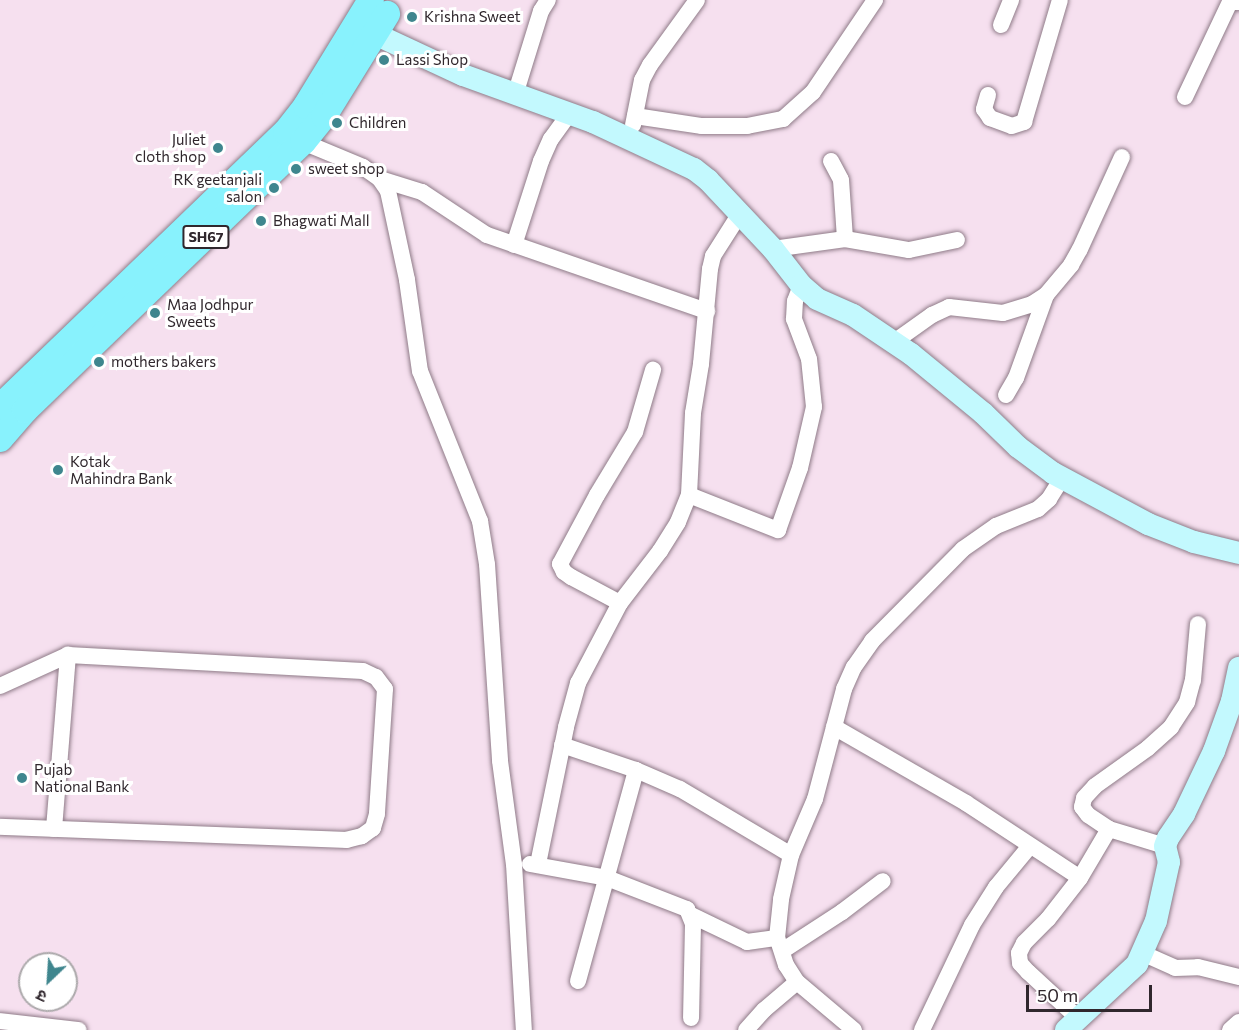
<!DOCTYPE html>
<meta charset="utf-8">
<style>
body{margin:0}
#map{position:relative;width:1239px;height:1030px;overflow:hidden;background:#f6e0ef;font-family:Commissioner,"Noto Sans Devanagari",sans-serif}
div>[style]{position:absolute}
.roads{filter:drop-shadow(0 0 2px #8f7b88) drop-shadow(0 0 2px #8f7b88)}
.street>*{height:16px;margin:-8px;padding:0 8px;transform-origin:8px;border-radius:8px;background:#fff}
.secondary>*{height:22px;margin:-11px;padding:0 11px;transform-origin:11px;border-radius:11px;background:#c3f9fe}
.primary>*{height:26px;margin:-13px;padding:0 13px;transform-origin:13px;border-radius:13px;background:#88f2fd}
.dots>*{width:16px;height:16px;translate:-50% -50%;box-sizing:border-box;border:3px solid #fff;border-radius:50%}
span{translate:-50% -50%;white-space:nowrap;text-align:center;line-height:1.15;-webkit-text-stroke:6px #fff;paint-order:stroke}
.shield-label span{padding:2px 4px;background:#fff;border:2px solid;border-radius:4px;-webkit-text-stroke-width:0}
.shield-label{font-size:14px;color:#30272d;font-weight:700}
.poi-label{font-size:15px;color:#30272d}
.left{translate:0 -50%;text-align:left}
.right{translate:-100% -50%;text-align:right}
.north{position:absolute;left:18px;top:952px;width:60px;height:60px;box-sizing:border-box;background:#fff;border:2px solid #aca9ab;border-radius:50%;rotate:205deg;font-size:16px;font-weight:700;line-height:24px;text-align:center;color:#30272d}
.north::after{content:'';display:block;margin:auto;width:21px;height:27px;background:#3f868e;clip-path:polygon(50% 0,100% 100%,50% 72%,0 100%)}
.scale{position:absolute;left:1026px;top:985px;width:126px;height:27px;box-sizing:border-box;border:3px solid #30272d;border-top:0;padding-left:8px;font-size:18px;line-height:21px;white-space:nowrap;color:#30272d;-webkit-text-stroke:4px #fff;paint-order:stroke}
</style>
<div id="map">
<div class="roads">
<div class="street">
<i style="left:1001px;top:25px;width:27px;rotate:-68deg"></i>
<i style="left:515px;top:95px;width:88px;rotate:-72.8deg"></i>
<i style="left:541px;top:11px;width:13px;rotate:-58deg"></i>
<i style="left:988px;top:95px;width:15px;rotate:106deg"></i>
<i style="left:984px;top:109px;width:11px;rotate:56deg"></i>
<i style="left:990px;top:118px;width:23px;rotate:20deg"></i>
<i style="left:1012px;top:126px;width:13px;rotate:-18deg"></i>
<i style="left:1024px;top:122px;width:127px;rotate:-73.6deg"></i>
<i style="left:1185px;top:97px;width:105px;rotate:-64.7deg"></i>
<i style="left:1230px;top:2px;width:9px"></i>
<i style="left:635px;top:116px;width:68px;rotate:8.5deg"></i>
<i style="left:702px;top:126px;width:45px"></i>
<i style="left:747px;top:126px;width:37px;rotate:-11deg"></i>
<i style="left:783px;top:119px;width:40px;rotate:-42deg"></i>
<i style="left:813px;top:92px;width:111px;rotate:-56deg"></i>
<i style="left:633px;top:125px;width:46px;rotate:-78.7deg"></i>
<i style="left:642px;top:80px;width:17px;rotate:-62deg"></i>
<i style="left:650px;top:65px;width:80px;rotate:-54.1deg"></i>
<i style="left:303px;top:142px;width:65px;rotate:22.6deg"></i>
<i style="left:363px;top:167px;width:19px;rotate:35deg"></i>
<i style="left:379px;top:178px;width:16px;rotate:55deg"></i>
<i style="left:388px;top:191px;width:91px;rotate:77.9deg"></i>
<i style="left:407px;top:280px;width:92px;rotate:81.9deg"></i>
<i style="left:420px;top:371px;width:162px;rotate:68.2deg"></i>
<i style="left:480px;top:521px;width:44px;rotate:80.8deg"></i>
<i style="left:487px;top:564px;width:197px;rotate:86.2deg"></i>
<i style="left:500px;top:761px;width:104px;rotate:82.3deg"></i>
<i style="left:514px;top:864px;width:166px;rotate:86.6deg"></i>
<i style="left:831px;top:161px;width:21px;rotate:62deg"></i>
<i style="left:841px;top:180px;width:59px;rotate:86.1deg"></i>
<i style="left:387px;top:187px;width:8px;rotate:-120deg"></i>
<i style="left:383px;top:180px;width:41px;rotate:17.1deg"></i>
<i style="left:422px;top:192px;width:78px;rotate:33.5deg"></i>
<i style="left:487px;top:235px;width:233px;rotate:19.1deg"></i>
<i style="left:514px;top:245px;width:88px;rotate:-72.2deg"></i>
<i style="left:541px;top:161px;width:24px;rotate:-66deg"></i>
<i style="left:551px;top:139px;width:31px;rotate:-54deg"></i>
<i style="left:773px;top:249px;width:73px;rotate:-7.9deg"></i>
<i style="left:845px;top:239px;width:65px;rotate:9.8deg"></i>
<i style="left:909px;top:250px;width:49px;rotate:-11.8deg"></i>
<i style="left:894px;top:342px;width:47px;rotate:-35.4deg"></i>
<i style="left:932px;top:315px;width:19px;rotate:-25deg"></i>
<i style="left:949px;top:307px;width:54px;rotate:6.3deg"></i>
<i style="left:1003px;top:313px;width:30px;rotate:-17deg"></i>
<i style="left:1032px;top:304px;width:17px;rotate:-33deg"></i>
<i style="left:1046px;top:295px;width:39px;rotate:-50deg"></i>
<i style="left:1071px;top:265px;width:18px;rotate:-61deg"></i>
<i style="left:1080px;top:249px;width:101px;rotate:-65.5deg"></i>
<i style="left:1006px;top:395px;width:20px;rotate:-60deg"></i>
<i style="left:1016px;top:378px;width:88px;rotate:-70.1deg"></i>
<i style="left:689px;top:495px;width:96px;rotate:21.5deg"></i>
<i style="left:778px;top:530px;width:66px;rotate:-70.5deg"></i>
<i style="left:800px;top:468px;width:63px;rotate:-77.1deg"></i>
<i style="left:814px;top:407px;width:48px;rotate:-95.9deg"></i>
<i style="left:809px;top:359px;width:43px;rotate:-110.6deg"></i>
<i style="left:794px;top:319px;width:18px;rotate:-87deg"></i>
<i style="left:795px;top:301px;width:17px;rotate:-69deg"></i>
<i style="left:620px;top:603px;width:55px;rotate:-152deg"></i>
<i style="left:571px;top:577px;width:9px;rotate:-144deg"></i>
<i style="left:564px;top:572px;width:9px;rotate:-117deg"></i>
<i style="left:560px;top:564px;width:78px;rotate:-61.8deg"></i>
<i style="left:597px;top:495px;width:74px;rotate:-58.9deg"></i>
<i style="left:635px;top:432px;width:65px;rotate:-73.8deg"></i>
<i style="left:0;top:686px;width:75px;rotate:-24.5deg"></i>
<i style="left:68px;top:655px;width:295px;rotate:3.1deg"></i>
<i style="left:363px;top:671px;width:14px;rotate:25deg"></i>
<i style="left:376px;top:677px;width:15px;rotate:53deg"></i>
<i style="left:385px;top:689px;width:125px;rotate:93.7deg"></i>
<i style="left:377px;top:814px;width:15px;rotate:106deg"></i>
<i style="left:373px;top:828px;width:14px;rotate:144deg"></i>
<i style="left:362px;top:836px;width:16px;rotate:166deg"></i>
<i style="left:346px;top:840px;width:346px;rotate:-177.8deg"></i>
<i style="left:834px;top:727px;width:152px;rotate:29.9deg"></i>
<i style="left:966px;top:803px;width:136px;rotate:33.3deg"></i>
<i style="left:562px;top:745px;width:78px;rotate:18.7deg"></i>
<i style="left:636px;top:770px;width:48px;rotate:23.4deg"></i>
<i style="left:680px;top:789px;width:129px;rotate:30.7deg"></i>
<i style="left:54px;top:829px;width:175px;rotate:-85.4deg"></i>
<i style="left:1165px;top:846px;width:59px;rotate:-163.1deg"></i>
<i style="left:1109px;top:829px;width:25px;rotate:-146deg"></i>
<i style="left:1088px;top:815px;width:10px;rotate:-127deg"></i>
<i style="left:1082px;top:807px;width:9px;rotate:-77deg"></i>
<i style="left:1084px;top:798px;width:16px;rotate:-47deg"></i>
<i style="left:1095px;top:786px;width:65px;rotate:-35.6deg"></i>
<i style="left:1148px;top:748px;width:31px;rotate:-42deg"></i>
<i style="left:1171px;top:727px;width:30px;rotate:-57deg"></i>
<i style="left:1187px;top:702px;width:23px;rotate:-75deg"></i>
<i style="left:1193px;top:680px;width:56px;rotate:-84.9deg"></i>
<i style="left:530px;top:864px;width:78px;rotate:10.3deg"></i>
<i style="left:607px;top:878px;width:86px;rotate:21.2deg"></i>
<i style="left:687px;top:909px;width:16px;rotate:68deg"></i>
<i style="left:693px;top:924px;width:94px;rotate:91.2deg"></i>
<i style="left:538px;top:864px;width:140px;rotate:-78.4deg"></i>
<i style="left:566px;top:727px;width:46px;rotate:-74.7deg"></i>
<i style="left:578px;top:683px;width:90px;rotate:-62.3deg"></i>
<i style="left:620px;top:603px;width:66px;rotate:-52.4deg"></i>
<i style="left:660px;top:551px;width:34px;rotate:-58deg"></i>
<i style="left:678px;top:522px;width:29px;rotate:-68deg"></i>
<i style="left:689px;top:495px;width:82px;rotate:-87.2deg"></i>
<i style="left:693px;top:413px;width:50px;rotate:-80.7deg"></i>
<i style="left:701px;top:364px;width:95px;rotate:-84.6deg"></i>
<i style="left:710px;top:269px;width:13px;rotate:-77deg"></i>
<i style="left:713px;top:256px;width:49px;rotate:-57.6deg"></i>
<i style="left:691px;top:915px;width:62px;rotate:25.7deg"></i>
<i style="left:747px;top:942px;width:30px;rotate:-8deg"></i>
<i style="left:782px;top:951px;width:72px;rotate:-33deg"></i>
<i style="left:842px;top:912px;width:51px;rotate:-37.1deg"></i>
<i style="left:1142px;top:953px;width:36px;rotate:24deg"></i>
<i style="left:1175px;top:968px;width:23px;rotate:-2deg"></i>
<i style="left:1198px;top:967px;width:42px;rotate:13.7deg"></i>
<i style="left:578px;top:981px;width:219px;rotate:-74.6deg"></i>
<i style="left:1079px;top:1019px;width:69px;rotate:-137.3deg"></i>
<i style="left:1028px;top:972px;width:12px;rotate:-132deg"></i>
<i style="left:1020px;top:963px;width:10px;rotate:-96deg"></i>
<i style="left:1019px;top:953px;width:11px;rotate:-63deg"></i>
<i style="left:1024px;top:943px;width:34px;rotate:-45deg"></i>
<i style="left:1048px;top:919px;width:52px;rotate:-52deg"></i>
<i style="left:1080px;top:878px;width:57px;rotate:-59.4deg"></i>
<i style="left:0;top:1021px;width:79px;rotate:6.6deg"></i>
<i style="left:746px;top:1030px;width:27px;rotate:-48deg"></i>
<i style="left:764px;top:1010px;width:43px;rotate:-40.3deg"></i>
<i style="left:854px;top:1030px;width:75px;rotate:-139.9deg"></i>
<i style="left:797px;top:982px;width:20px;rotate:-123deg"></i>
<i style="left:786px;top:965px;width:28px;rotate:-108deg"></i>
<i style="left:777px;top:938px;width:39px;rotate:-84deg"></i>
<i style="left:781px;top:899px;width:45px;rotate:-77.2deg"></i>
<i style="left:791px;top:855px;width:61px;rotate:-66.8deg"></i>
<i style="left:815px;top:799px;width:114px;rotate:-75.2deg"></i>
<i style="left:844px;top:689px;width:24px;rotate:-66deg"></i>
<i style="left:854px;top:667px;width:32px;rotate:-55deg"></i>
<i style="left:872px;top:641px;width:129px;rotate:-45.3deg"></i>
<i style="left:963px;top:549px;width:40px;rotate:-34.9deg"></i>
<i style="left:996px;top:526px;width:45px;rotate:-22deg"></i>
<i style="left:1038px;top:509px;width:15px;rotate:-42deg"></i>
<i style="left:1049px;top:499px;width:25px;rotate:-58deg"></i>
<i style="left:922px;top:1030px;width:116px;rotate:-64.5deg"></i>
<i style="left:972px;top:925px;width:45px;rotate:-57.7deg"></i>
<i style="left:996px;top:887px;width:53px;rotate:-50.3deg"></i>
<i style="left:1230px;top:1030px;width:12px;rotate:-42deg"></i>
</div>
<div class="secondary">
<i style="left:375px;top:34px;width:97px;rotate:25deg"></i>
<i style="left:463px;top:75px;width:138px;rotate:19.9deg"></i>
<i style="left:593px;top:122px;width:111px;rotate:25deg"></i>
<i style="left:694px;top:169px;width:18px;rotate:38deg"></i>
<i style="left:708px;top:180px;width:95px;rotate:46.7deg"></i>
<i style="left:773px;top:249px;width:46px;rotate:52.1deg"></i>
<i style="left:801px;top:285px;width:21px;rotate:41deg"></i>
<i style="left:817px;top:299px;width:39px;rotate:24deg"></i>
<i style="left:853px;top:315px;width:70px;rotate:33.9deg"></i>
<i style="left:911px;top:354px;width:93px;rotate:39.3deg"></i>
<i style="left:983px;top:413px;width:49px;rotate:44.2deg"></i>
<i style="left:1018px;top:447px;width:44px;rotate:36.6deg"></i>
<i style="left:1053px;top:473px;width:108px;rotate:28.2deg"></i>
<i style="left:1148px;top:524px;width:49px;rotate:21.4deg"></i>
<i style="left:1194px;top:542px;width:46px;rotate:13.7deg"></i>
<i style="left:1066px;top:1030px;width:97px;rotate:-42.9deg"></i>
<i style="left:1137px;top:964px;width:47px;rotate:-66.2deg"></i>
<i style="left:1156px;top:921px;width:60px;rotate:-77.6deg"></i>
<i style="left:1169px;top:862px;width:16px;rotate:-104deg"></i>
<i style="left:1165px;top:846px;width:9px;rotate:-69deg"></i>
<i style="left:1168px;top:838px;width:29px;rotate:-56deg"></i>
<i style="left:1184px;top:814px;width:70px;rotate:-64.5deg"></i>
<i style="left:1214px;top:751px;width:53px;rotate:-70.2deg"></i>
<i style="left:1232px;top:701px;width:34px;rotate:-78deg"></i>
</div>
<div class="primary">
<i style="left:0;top:407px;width:397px;rotate:-43.9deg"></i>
<i style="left:286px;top:132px;width:33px;rotate:-52deg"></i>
<i style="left:306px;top:106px;width:124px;rotate:-58.5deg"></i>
<i style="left:0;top:439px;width:38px;rotate:-49deg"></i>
<i style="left:25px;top:410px;width:386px;rotate:-44deg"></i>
<i style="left:303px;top:142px;width:33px;rotate:-51deg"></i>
<i style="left:324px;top:116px;width:120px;rotate:-58.3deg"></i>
</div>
</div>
<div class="dots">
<i style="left:412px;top:17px;background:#3f868e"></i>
<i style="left:384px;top:60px;background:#3f868e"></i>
<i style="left:337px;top:123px;background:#3f868e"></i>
<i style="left:218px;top:148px;background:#3f868e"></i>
<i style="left:296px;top:169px;background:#3f868e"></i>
<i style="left:274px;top:188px;background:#3f868e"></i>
<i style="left:261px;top:221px;background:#3f868e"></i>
<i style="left:155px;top:313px;background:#3f868e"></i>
<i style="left:99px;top:362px;background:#3f868e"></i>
<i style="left:58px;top:470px;background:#3f868e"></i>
<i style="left:22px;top:778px;background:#3f868e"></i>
</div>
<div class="shield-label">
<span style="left:206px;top:237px">SH67</span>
</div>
<div class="poi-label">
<span class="left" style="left:424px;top:17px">Krishna Sweet</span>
<span class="left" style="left:396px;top:60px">Lassi Shop</span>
<span class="left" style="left:349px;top:123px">Children</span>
<span class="right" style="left:206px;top:148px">Juliet<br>cloth shop</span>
<span class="left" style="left:308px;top:169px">sweet shop</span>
<span class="right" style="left:262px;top:188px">RK geetanjali<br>salon</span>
<span class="left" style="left:273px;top:221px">Bhagwati Mall</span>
<span class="left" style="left:167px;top:313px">Maa Jodhpur<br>Sweets</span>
<span class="left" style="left:111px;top:362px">mothers bakers</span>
<span class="left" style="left:70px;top:470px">Kotak<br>Mahindra Bank</span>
<span class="left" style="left:34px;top:778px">Pujab<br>National Bank</span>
</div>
<div class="north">उ</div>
<div class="scale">50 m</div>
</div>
